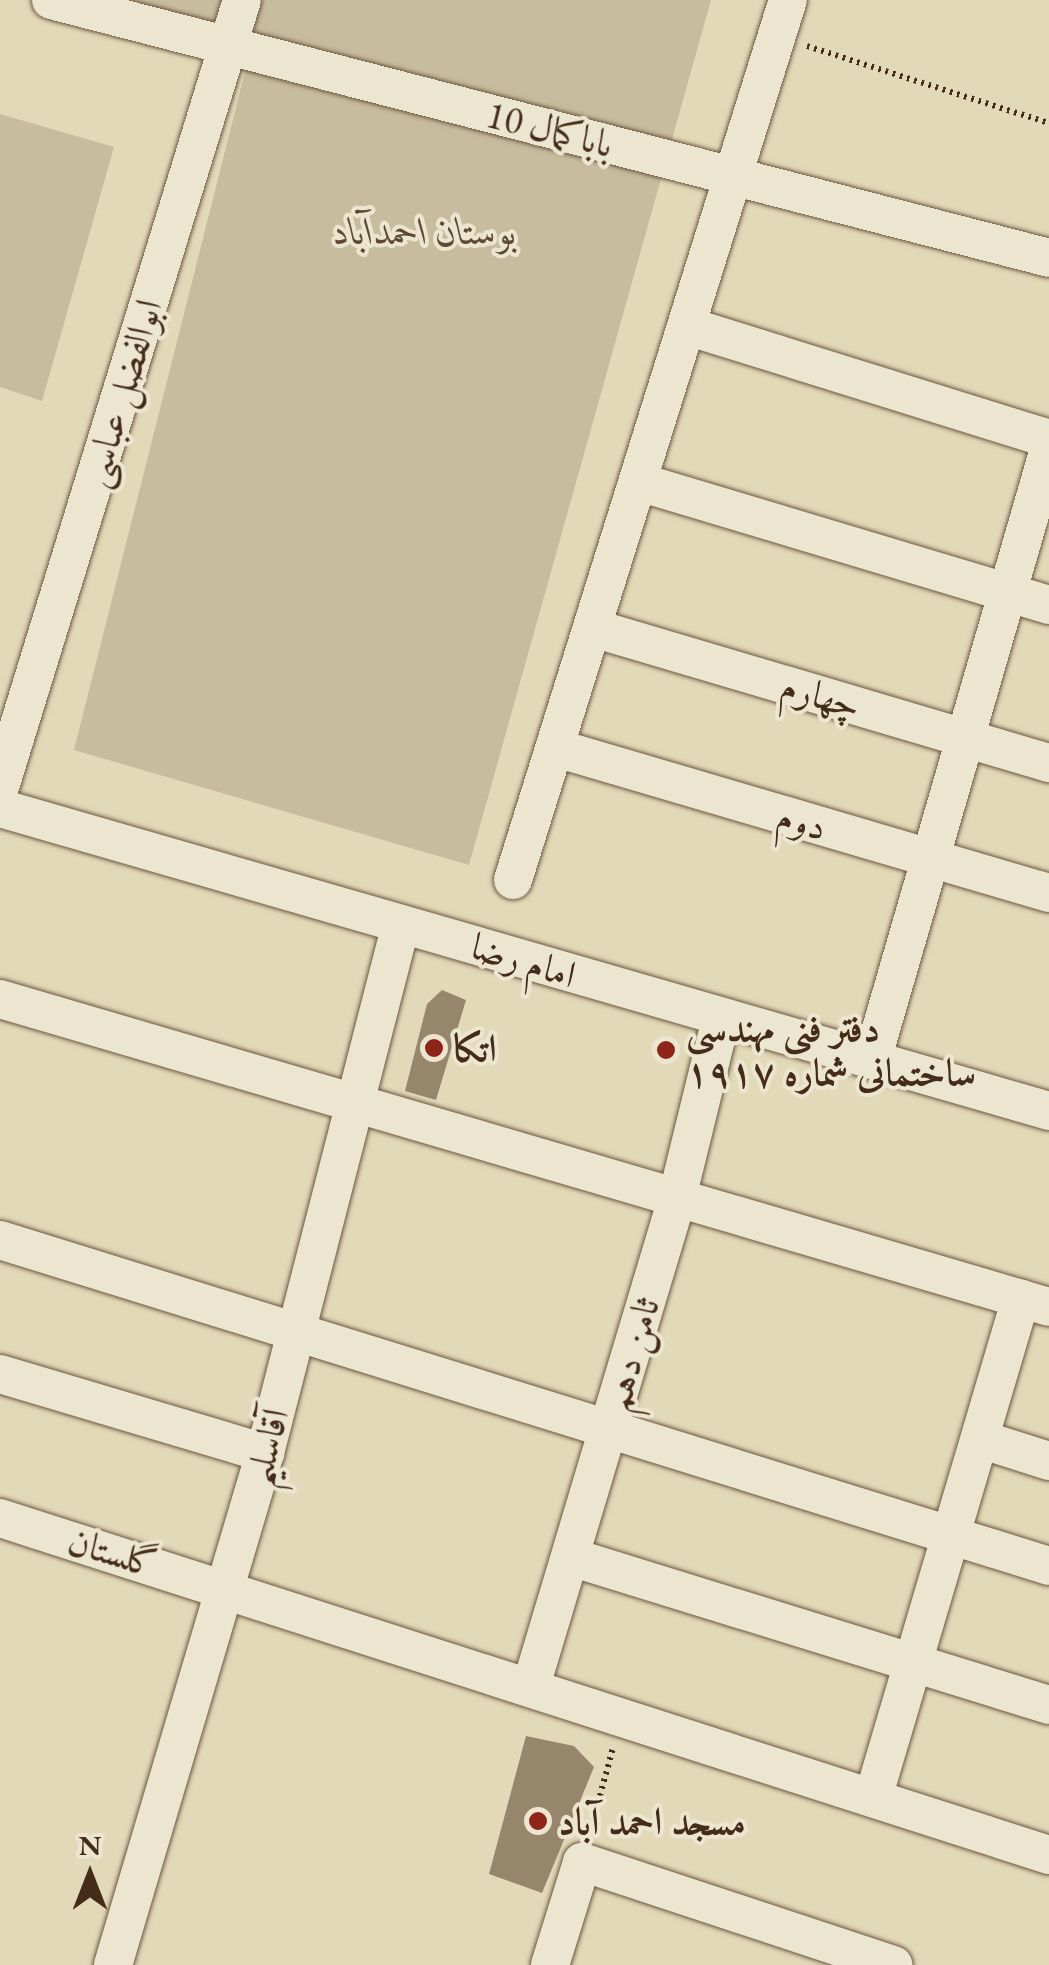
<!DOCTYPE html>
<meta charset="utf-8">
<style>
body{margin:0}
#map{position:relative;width:1049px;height:1965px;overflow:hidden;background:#e2d9b8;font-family:"EB Garamond",Amiri,serif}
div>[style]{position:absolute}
.green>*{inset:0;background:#c7bc9d}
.building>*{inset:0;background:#96866b}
.path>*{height:6px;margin-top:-3px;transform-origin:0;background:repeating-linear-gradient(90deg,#442c18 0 2.5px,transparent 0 7.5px)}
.roads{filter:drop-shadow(0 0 2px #6c5740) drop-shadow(0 0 2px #6c5740)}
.minor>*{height:38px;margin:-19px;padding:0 19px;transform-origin:19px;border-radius:19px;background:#ece6d1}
.dots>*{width:28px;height:28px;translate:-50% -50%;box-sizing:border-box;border:5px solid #ece6d1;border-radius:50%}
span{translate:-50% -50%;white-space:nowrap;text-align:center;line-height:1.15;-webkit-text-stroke:8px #ece6d1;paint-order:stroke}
.street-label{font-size:38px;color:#442c18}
.park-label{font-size:38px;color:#5e4933;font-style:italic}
.poi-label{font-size:38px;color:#442c18;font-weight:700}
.left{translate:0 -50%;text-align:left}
.north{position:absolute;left:40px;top:1825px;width:100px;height:100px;-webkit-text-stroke:8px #ece6d1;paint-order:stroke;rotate:0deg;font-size:28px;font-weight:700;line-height:40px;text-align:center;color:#442c18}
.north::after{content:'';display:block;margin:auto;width:35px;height:45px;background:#442c18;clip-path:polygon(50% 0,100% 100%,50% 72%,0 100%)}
</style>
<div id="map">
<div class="green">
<i style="clip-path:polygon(82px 0,711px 0,469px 865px,74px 750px,250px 52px)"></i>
<i style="clip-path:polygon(0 114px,114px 147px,42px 401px,0 387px)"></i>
</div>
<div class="building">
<i style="clip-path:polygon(442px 990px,466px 1000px,436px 1100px,405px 1091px,427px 1004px)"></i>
<i style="clip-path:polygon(526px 1736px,574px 1746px,594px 1767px,542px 1893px,489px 1874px)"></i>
</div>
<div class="path">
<i style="left:807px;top:46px;width:254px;rotate:17.7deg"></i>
<i style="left:590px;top:1832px;width:87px;rotate:-74.7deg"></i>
</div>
<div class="roads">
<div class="minor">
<i style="left:51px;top:0;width:1031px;rotate:14.49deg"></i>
<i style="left:687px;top:326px;width:379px;rotate:17.3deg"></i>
<i style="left:639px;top:482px;width:428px;rotate:16.7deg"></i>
<i style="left:593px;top:628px;width:476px;rotate:16.5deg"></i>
<i style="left:556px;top:748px;width:514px;rotate:16.39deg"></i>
<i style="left:0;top:787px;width:823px;rotate:-72.91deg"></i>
<i style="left:0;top:808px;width:1092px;rotate:16.11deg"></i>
<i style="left:513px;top:880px;width:922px;rotate:-72.65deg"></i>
<i style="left:0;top:999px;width:1093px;rotate:16.36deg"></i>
<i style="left:872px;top:1060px;width:636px;rotate:-73.84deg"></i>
<i style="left:0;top:1240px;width:1098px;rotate:17.26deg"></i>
<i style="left:0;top:1374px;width:277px;rotate:16.6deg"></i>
<i style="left:980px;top:1439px;width:72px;rotate:17.7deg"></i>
<i style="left:0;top:1518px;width:1102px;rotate:17.81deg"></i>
<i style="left:571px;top:1557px;width:500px;rotate:17.2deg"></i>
<i style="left:531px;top:1686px;width:505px;rotate:-73.32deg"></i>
<i style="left:676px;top:1202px;width:188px;rotate:-76.2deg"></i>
<i style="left:873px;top:1798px;width:521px;rotate:-73.51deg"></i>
<i style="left:113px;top:1965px;width:534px;rotate:-73.47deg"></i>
<i style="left:265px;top:1453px;width:546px;rotate:-75.58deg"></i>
<i style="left:550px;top:1965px;width:108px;rotate:-72.7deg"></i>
<i style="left:582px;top:1862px;width:328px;rotate:18.3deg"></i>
</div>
</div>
<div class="dots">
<i style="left:434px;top:1048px;background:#8f2418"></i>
<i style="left:666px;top:1050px;background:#8f2418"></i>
<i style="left:538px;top:1821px;background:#8f2418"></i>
</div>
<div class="street-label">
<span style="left:550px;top:129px;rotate:14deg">باباکمال 10</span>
<span style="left:121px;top:393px;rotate:-73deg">ابوالفضل عباسی</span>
<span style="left:821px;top:695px;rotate:16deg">چهارم</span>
<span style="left:802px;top:821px;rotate:16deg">دوم</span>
<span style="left:524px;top:960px;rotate:17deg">امام رضا</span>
<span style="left:631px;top:1354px;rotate:-74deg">ثامن دهم</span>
<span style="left:266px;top:1447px;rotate:-75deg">آقاسلیم</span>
<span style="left:113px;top:1552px;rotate:17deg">گلستان</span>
</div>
<div class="park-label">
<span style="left:425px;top:231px">بوستان احمدآباد</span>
</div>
<div class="poi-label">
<span class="left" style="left:686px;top:1050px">دفتر فنی مهندسی<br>ساختمانی شماره ۱۹۱۷</span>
<span class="left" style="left:454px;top:1048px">اتکا</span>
<span class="left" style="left:558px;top:1821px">مسجد احمد آباد</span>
</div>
<div class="north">N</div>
</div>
